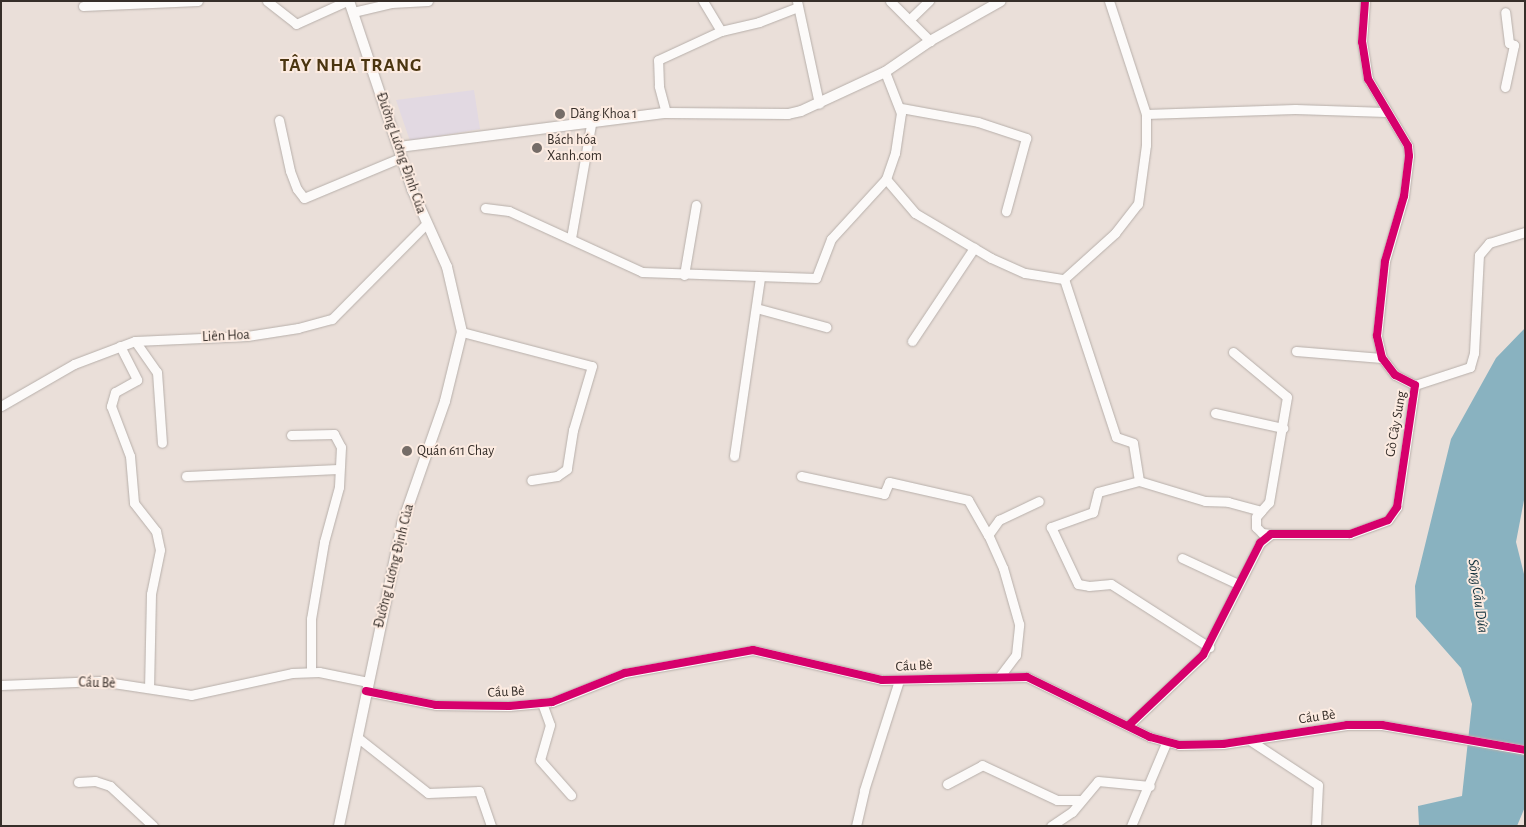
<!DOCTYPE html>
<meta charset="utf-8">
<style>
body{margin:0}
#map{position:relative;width:1526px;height:827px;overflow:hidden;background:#eadfd9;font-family:"Alegreya Sans",sans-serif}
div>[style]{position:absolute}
.commercial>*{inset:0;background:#e2d9e2}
.water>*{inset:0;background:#89b2c0}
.roads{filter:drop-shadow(0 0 1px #b7afaa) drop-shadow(0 0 1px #b7afaa)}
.minor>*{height:9px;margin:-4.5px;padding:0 4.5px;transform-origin:4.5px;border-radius:4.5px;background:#fcfaf9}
.tertiary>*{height:10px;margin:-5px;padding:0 5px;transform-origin:5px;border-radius:5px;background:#fcfaf9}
.cycleway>*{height:8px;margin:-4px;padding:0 4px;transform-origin:4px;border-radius:4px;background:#d6006c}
.dots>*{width:14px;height:14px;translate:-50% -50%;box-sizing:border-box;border:2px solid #fcebe1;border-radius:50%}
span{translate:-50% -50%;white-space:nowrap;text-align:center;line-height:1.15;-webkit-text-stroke:4px #fcebe1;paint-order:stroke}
.poi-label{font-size:14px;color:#362e29}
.left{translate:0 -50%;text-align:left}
.street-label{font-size:14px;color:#362e29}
.water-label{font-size:15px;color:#13323d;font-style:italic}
.district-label{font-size:19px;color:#4a3510;font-weight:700;letter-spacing:1px}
.frame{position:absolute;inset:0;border:2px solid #362e29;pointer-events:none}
</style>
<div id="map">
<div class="commercial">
<i style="clip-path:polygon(474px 90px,480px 129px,410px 141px,396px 100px)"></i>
</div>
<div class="water">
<i style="clip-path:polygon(1525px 328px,1525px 495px,1516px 542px,1525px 578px,1525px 807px,1517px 826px,1419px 826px,1418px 806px,1462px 796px,1472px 704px,1461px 668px,1416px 617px,1415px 586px,1451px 439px,1496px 358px)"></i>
</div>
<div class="roads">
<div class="minor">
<i style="left:267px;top:1px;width:37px;rotate:38deg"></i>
<i style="left:296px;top:24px;width:56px;rotate:-24.3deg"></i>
<i style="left:797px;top:1px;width:105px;rotate:77.9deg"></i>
<i style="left:890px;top:1px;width:57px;rotate:45deg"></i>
<i style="left:83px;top:6px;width:115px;rotate:-2.5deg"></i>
<i style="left:353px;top:12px;width:39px;rotate:-13deg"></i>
<i style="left:391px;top:3px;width:37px;rotate:-3deg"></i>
<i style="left:909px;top:20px;width:28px;rotate:-44deg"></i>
<i style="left:721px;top:31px;width:39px;rotate:-13deg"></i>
<i style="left:759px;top:22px;width:40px;rotate:-21deg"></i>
<i style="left:1505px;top:87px;width:43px;rotate:-77.9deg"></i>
<i style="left:1514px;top:45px;width:5px;rotate:-158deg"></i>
<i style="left:1509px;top:43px;width:31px;rotate:-97deg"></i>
<i style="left:901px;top:108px;width:78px;rotate:10.3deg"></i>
<i style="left:978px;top:122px;width:51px;rotate:18.4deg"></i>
<i style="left:1026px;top:138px;width:76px;rotate:105.3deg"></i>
<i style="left:666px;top:113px;width:28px;rotate:-105deg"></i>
<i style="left:659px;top:86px;width:26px;rotate:-92deg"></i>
<i style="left:658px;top:60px;width:69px;rotate:-24.7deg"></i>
<i style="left:721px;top:31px;width:35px;rotate:-121deg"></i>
<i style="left:1146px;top:114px;width:149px;rotate:-1.9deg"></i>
<i style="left:1295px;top:109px;width:91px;rotate:1.9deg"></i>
<i style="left:279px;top:120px;width:52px;rotate:77.8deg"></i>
<i style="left:290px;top:171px;width:19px;rotate:69deg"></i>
<i style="left:297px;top:189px;width:11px;rotate:52deg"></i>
<i style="left:304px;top:198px;width:106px;rotate:-22.7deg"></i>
<i style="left:886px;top:179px;width:45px;rotate:49.5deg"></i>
<i style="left:915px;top:213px;width:88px;rotate:30.6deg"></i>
<i style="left:991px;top:258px;width:37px;rotate:24deg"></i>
<i style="left:1025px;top:273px;width:39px;rotate:9deg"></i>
<i style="left:1064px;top:279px;width:69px;rotate:-42deg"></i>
<i style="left:1115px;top:233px;width:37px;rotate:-52deg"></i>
<i style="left:1138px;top:204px;width:60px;rotate:-82.3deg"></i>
<i style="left:1146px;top:145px;width:31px;rotate:-90deg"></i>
<i style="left:1146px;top:114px;width:119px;rotate:-108.1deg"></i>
<i style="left:485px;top:208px;width:24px;rotate:7deg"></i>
<i style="left:509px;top:211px;width:146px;rotate:24.6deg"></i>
<i style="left:642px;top:272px;width:174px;rotate:2deg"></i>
<i style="left:816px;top:278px;width:42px;rotate:-69deg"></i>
<i style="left:831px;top:239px;width:81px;rotate:-47.5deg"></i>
<i style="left:886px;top:179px;width:28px;rotate:-71deg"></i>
<i style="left:895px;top:153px;width:40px;rotate:-81.5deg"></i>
<i style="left:901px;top:113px;width:44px;rotate:-111.3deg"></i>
<i style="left:571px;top:238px;width:116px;rotate:-80deg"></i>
<i style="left:684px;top:275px;width:71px;rotate:-80.3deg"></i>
<i style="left:1064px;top:279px;width:166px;rotate:71.8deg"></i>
<i style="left:1116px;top:437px;width:18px;rotate:19deg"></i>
<i style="left:1133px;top:443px;width:38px;rotate:81deg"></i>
<i style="left:1139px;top:481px;width:69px;rotate:16.9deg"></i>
<i style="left:1205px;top:501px;width:23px;rotate:2deg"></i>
<i style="left:1228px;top:502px;width:34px;rotate:15deg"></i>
<i style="left:1261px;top:511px;width:8px;rotate:130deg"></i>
<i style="left:1256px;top:517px;width:10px;rotate:90deg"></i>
<i style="left:1256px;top:527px;width:8px;rotate:45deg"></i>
<i style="left:1262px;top:533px;width:9px;rotate:6deg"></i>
<i style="left:756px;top:308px;width:73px;rotate:15.2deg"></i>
<i style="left:462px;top:332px;width:134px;rotate:14.7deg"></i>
<i style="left:592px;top:366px;width:67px;rotate:106.5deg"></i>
<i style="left:573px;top:430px;width:39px;rotate:99deg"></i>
<i style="left:567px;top:469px;width:12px;rotate:145deg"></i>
<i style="left:557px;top:476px;width:26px;rotate:171deg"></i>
<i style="left:135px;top:341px;width:38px;rotate:55deg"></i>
<i style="left:157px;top:372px;width:71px;rotate:86deg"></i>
<i style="left:912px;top:341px;width:112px;rotate:-56.3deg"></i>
<i style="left:120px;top:346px;width:38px;rotate:63deg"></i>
<i style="left:137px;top:380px;width:25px;rotate:151deg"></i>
<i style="left:115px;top:392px;width:15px;rotate:106deg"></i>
<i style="left:111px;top:406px;width:53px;rotate:69.2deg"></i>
<i style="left:130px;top:456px;width:47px;rotate:85.1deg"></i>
<i style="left:134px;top:503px;width:36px;rotate:52deg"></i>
<i style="left:156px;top:531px;width:19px;rotate:78deg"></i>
<i style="left:160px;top:550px;width:45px;rotate:101.6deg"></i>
<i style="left:151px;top:594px;width:94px;rotate:91.2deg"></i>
<i style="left:1296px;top:351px;width:86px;rotate:4.7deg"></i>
<i style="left:1233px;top:352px;width:70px;rotate:39.8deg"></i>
<i style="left:1287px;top:397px;width:107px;rotate:99.7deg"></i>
<i style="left:1269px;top:502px;width:12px;rotate:132deg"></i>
<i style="left:1415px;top:385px;width:58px;rotate:-18.1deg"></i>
<i style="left:1470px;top:367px;width:15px;rotate:-74deg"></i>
<i style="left:1474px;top:353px;width:98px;rotate:-87.1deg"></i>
<i style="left:1479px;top:255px;width:16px;rotate:-50deg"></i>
<i style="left:1489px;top:243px;width:38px;rotate:-17deg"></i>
<i style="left:1px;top:406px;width:84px;rotate:-29.9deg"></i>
<i style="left:74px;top:364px;width:65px;rotate:-20.7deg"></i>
<i style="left:135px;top:341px;width:112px;rotate:-2.6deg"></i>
<i style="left:247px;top:336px;width:52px;rotate:-8.9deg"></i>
<i style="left:298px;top:328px;width:35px;rotate:-15deg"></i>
<i style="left:332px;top:319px;width:134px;rotate:-45.3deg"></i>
<i style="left:1215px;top:413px;width:70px;rotate:12.4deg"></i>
<i style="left:291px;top:435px;width:43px;rotate:-1.3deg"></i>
<i style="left:334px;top:434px;width:15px;rotate:62deg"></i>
<i style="left:341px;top:447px;width:40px;rotate:92.9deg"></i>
<i style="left:339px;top:487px;width:57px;rotate:105.3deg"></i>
<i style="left:324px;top:542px;width:78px;rotate:99.6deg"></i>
<i style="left:311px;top:619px;width:53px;rotate:90deg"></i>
<i style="left:734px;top:456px;width:180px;rotate:-81.7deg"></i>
<i style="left:186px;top:476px;width:153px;rotate:-2.6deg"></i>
<i style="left:801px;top:476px;width:85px;rotate:12.2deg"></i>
<i style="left:884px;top:494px;width:13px;rotate:-67deg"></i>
<i style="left:889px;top:482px;width:81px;rotate:12.8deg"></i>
<i style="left:968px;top:500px;width:40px;rotate:60.3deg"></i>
<i style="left:1139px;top:481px;width:42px;rotate:165deg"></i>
<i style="left:1098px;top:492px;width:21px;rotate:104deg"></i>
<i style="left:1093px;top:512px;width:45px;rotate:160.3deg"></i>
<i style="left:1051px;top:527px;width:63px;rotate:64.7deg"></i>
<i style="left:1078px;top:584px;width:11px;rotate:10deg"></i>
<i style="left:1089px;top:586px;width:22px;rotate:-5deg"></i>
<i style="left:1111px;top:584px;width:117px;rotate:32.7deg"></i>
<i style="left:1182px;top:558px;width:62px;rotate:24.9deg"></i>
<i style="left:1000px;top:676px;width:26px;rotate:-53deg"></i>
<i style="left:1016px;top:655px;width:31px;rotate:-84deg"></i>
<i style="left:1019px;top:624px;width:58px;rotate:-105.9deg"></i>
<i style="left:1003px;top:568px;width:36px;rotate:-114deg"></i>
<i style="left:988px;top:535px;width:19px;rotate:-54deg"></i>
<i style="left:999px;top:520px;width:44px;rotate:-25.4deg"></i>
<i style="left:1px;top:685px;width:99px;rotate:-2.3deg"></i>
<i style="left:100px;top:681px;width:92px;rotate:8.7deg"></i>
<i style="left:191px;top:695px;width:103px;rotate:-12.3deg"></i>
<i style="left:292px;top:673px;width:27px;rotate:-2deg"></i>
<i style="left:319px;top:672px;width:50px;rotate:11.5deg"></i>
<i style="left:366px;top:691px;width:71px;rotate:11.3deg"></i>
<i style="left:436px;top:705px;width:73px;rotate:0.8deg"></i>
<i style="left:509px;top:706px;width:43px;rotate:-5.3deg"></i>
<i style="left:552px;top:702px;width:79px;rotate:-21.7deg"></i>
<i style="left:625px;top:673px;width:130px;rotate:-10.2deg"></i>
<i style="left:753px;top:650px;width:132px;rotate:13.1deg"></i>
<i style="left:882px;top:680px;width:145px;rotate:-1.2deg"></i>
<i style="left:1027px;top:677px;width:137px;rotate:26deg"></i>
<i style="left:1150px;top:737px;width:30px;rotate:15deg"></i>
<i style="left:1179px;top:745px;width:44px;rotate:-1.3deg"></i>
<i style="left:1223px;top:744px;width:125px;rotate:-8.7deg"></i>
<i style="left:1347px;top:725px;width:35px"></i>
<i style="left:1382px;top:725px;width:145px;rotate:9.9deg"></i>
<i style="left:542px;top:703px;width:23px;rotate:70deg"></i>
<i style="left:550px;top:725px;width:36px;rotate:106deg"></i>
<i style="left:540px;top:760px;width:47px;rotate:48.5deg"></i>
<i style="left:1129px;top:725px;width:102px;rotate:-43.4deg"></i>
<i style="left:1203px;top:655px;width:126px;rotate:-63deg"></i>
<i style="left:1260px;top:543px;width:14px;rotate:-39deg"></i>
<i style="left:1271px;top:534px;width:79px"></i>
<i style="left:1350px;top:534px;width:40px;rotate:-20.2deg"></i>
<i style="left:1388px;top:520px;width:16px;rotate:-55deg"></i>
<i style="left:1397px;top:507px;width:123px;rotate:-81.6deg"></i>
<i style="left:1415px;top:385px;width:22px;rotate:-153deg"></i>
<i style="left:1395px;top:375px;width:21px;rotate:-127deg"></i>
<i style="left:1382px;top:358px;width:23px;rotate:-103deg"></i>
<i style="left:1377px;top:336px;width:75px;rotate:-83.9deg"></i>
<i style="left:1385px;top:261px;width:68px;rotate:-73.7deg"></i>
<i style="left:1404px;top:196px;width:40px;rotate:-82.9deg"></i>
<i style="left:1409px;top:156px;width:10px;rotate:-96deg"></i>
<i style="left:1408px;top:146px;width:78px;rotate:-120.8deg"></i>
<i style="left:1368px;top:79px;width:37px;rotate:-99deg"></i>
<i style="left:1362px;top:42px;width:41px;rotate:-85.8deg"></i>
<i style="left:357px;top:737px;width:90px;rotate:38.3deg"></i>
<i style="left:428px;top:793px;width:51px;rotate:-2.2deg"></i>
<i style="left:479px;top:791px;width:37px;rotate:71deg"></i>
<i style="left:1251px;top:741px;width:80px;rotate:33.3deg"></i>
<i style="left:1318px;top:785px;width:41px;rotate:92.8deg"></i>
<i style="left:78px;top:782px;width:17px;rotate:-3deg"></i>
<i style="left:95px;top:781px;width:16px;rotate:18deg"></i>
<i style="left:110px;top:786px;width:59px;rotate:42.9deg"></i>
<i style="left:947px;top:784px;width:40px;rotate:-28deg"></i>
<i style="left:982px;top:765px;width:83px;rotate:25deg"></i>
<i style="left:1057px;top:800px;width:24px"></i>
<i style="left:856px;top:826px;width:37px;rotate:-77deg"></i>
<i style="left:864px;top:790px;width:115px;rotate:-72.3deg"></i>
<i style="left:1051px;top:826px;width:25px;rotate:-34deg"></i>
<i style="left:1072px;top:812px;width:40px;rotate:-50deg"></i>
<i style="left:1098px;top:781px;width:52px;rotate:5.5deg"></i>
<i style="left:1131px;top:826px;width:90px;rotate:-67.1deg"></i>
</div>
<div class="tertiary">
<i style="left:399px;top:147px;width:269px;rotate:-7.3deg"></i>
<i style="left:666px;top:113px;width:122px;rotate:0.5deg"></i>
<i style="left:788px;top:114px;width:13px;rotate:-13deg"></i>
<i style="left:801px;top:111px;width:93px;rotate:-24.9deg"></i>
<i style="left:885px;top:72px;width:55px;rotate:-34.6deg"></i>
<i style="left:930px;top:41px;width:81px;rotate:-29.4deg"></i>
<i style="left:339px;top:826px;width:309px;rotate:-78.2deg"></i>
<i style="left:402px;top:524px;width:130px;rotate:-70.7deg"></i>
<i style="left:445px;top:401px;width:71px;rotate:-76.2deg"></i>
<i style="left:462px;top:332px;width:67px;rotate:-103deg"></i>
<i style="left:447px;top:267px;width:85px;rotate:-114.2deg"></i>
<i style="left:412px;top:189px;width:198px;rotate:-108.5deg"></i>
</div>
</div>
<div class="cycleway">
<i style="left:366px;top:691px;width:71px;rotate:11.3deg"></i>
<i style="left:436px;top:705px;width:73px;rotate:0.8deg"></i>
<i style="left:509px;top:706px;width:43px;rotate:-5.3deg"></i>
<i style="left:552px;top:702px;width:79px;rotate:-21.7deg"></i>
<i style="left:625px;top:673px;width:130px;rotate:-10.2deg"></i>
<i style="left:753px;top:650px;width:132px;rotate:13.1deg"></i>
<i style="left:882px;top:680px;width:145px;rotate:-1.2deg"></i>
<i style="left:1027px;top:677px;width:137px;rotate:26deg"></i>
<i style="left:1150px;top:737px;width:30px;rotate:15deg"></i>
<i style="left:1179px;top:745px;width:44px;rotate:-1.3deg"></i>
<i style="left:1223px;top:744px;width:125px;rotate:-8.7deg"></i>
<i style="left:1347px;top:725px;width:35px"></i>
<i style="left:1382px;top:725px;width:145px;rotate:9.9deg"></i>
<i style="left:1129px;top:725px;width:102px;rotate:-43.4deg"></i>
<i style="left:1203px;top:655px;width:126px;rotate:-63deg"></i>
<i style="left:1260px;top:543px;width:14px;rotate:-39deg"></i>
<i style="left:1271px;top:534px;width:79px"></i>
<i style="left:1350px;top:534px;width:40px;rotate:-20.2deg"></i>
<i style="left:1388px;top:520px;width:16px;rotate:-55deg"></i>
<i style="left:1397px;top:507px;width:123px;rotate:-81.6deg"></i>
<i style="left:1415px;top:385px;width:22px;rotate:-153deg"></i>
<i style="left:1395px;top:375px;width:21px;rotate:-127deg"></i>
<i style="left:1382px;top:358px;width:23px;rotate:-103deg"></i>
<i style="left:1377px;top:336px;width:75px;rotate:-83.9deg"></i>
<i style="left:1385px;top:261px;width:68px;rotate:-73.7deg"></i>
<i style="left:1404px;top:196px;width:40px;rotate:-82.9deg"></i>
<i style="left:1409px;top:156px;width:10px;rotate:-96deg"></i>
<i style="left:1408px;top:146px;width:78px;rotate:-120.8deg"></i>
<i style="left:1368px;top:79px;width:37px;rotate:-99deg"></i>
<i style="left:1362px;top:42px;width:41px;rotate:-85.8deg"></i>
</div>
<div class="dots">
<i style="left:560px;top:114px;background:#756c67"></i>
<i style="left:537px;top:148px;background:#756c67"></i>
<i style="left:407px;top:451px;background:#756c67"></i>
</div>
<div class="poi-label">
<span class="left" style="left:570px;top:114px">Dăng Khoa 1</span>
<span class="left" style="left:547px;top:148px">Bách hóa<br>Xanh.com</span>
<span class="left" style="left:417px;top:451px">Quán 611 Chay</span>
</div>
<div class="street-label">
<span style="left:401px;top:153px;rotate:71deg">Đường Lương Định Của</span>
<span style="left:226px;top:336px;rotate:-3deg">Liên Hoa</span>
<span style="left:1396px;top:424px;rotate:-80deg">Gò Cây Sung</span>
<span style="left:394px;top:566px;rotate:-76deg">Đường Lương Định Của</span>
<span style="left:914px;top:666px;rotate:-3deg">Cầu Bè</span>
<span style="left:97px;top:683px;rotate:2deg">Cầu Bè</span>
<span style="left:506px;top:692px;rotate:-3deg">Cầu Bè</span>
<span style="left:1317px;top:717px;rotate:-8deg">Cầu Bè</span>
</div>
<div class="water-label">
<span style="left:1478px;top:596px;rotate:82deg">Sông Cầu Dứa</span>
</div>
<div class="district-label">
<span style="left:351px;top:66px">TÂY NHA TRANG</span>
</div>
<div class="frame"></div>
</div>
